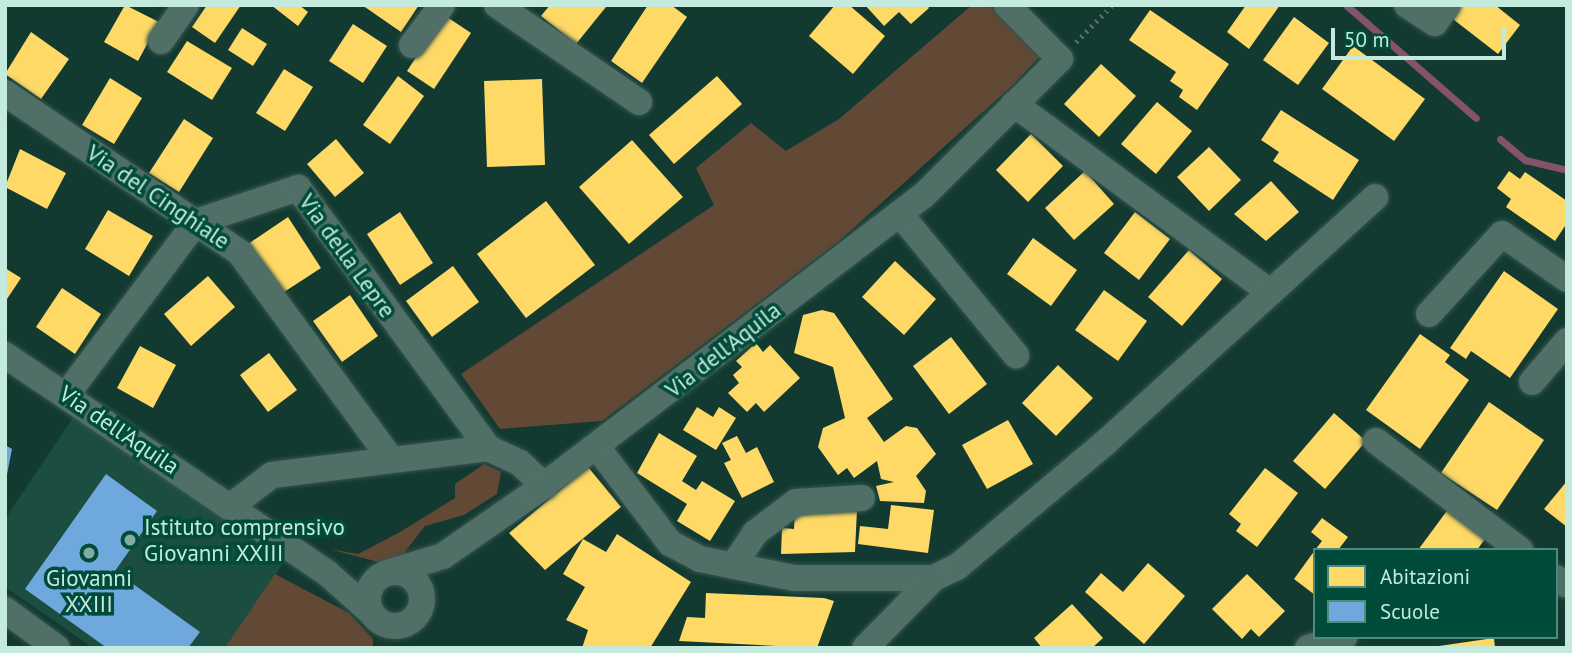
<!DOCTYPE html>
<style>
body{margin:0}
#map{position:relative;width:1572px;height:653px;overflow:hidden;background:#123a31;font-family:"PT Sans",sans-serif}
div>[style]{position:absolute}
.built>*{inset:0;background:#1c4d41}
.green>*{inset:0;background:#614935}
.homes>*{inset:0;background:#ffd966}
.schools>*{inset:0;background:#6fa8dc}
.stream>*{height:7px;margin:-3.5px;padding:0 3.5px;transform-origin:3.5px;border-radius:3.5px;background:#855369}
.path>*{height:4.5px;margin-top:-2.25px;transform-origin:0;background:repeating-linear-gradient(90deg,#57726b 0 2px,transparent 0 7px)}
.roads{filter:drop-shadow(0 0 2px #37554d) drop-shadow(0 0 2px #37554d)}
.minor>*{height:26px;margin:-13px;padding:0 13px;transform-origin:13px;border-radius:13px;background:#506f67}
.minor>.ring{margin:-13px;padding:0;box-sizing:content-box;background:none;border:26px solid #506f67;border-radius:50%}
.dots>*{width:19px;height:19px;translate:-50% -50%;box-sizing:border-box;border:4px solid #014b3b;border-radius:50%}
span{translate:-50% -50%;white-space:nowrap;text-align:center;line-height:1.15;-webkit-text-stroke:7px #014b3b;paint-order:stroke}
.street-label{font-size:23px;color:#c3eadd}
.poi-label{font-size:23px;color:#c3eadd}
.left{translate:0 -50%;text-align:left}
.frame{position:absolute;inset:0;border:7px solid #c3eadd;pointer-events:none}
.legend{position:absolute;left:1313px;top:548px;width:245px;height:91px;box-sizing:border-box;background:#014b3b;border:2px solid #4f8b7c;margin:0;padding:9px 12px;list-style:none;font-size:21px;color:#c3eadd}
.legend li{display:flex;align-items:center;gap:14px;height:35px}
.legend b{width:35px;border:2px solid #4f8b7c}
.scale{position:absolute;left:1331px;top:28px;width:175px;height:32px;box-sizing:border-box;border:4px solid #c3eadd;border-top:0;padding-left:9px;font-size:21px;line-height:24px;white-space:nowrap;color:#c3eadd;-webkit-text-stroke:5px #014b3b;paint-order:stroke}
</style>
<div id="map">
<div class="built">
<i style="clip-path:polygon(74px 416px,285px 560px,226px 648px,93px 648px,5px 587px,5px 519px)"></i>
</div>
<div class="green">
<i style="clip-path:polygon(972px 5px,989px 5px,1040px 56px,1013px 85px,838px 242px,602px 421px,500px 429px,461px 374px,714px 205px,696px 168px,751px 123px,786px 151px,839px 119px)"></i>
<i style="clip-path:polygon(484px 464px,501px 472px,497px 494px,464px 515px,425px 526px,401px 557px,382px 563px,329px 549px,358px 554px,400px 532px,455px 498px,455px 484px)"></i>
<i style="clip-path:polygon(275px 574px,349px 613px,373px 639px,373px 648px,225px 648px)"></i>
</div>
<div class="homes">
<i style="clip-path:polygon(125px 5px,159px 22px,138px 61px,104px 42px)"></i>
<i style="clip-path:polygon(207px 5px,241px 5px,215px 43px,192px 27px)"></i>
<i style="clip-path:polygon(271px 5px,299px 5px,308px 12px,298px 26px)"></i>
<i style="clip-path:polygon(362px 5px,419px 5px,401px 32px)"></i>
<i style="clip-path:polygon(550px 5px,604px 5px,606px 7px,576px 44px,541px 16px)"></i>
<i style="clip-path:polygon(648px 5px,671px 5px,687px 17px,642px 83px,611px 61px)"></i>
<i style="clip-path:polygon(835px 5px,849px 5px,885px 36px,853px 74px,809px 36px)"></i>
<i style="clip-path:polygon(865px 5px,927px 5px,929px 8px,911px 24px,899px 12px,884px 26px)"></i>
<i style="clip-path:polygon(1246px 5px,1280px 5px,1249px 49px,1227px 32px)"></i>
<i style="clip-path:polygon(1457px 5px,1495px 5px,1520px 25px,1498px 54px,1449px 16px)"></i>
<i style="clip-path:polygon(1150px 10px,1229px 64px,1197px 110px,1179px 97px,1183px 90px,1170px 81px,1176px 72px,1129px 40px)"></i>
<i style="clip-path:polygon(444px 15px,471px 33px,434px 89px,407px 71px)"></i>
<i style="clip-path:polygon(1294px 17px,1329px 43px,1298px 85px,1263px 60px)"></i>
<i style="clip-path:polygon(353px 24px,387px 46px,363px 83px,329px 61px)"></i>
<i style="clip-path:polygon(242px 28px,267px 44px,253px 66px,228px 50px)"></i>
<i style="clip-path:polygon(31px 32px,69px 59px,41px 99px,5px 74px)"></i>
<i style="clip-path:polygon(187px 41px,232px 68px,212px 100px,167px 72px)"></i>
<i style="clip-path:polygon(1353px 46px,1425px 99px,1394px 141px,1322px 89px)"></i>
<i style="clip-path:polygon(1101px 64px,1136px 96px,1099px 137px,1064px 104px)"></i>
<i style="clip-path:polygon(284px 69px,313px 87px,285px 131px,256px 113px)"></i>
<i style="clip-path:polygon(398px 76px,424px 96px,390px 144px,363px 125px)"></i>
<i style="clip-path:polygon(717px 76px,742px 104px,674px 164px,649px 135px)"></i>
<i style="clip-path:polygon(110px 78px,142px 98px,114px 144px,82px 125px)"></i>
<i style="clip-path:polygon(542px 79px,545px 165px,487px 167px,484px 81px)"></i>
<i style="clip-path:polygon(1157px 102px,1192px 131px,1156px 174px,1121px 144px)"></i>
<i style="clip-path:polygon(1281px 110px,1359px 160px,1333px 200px,1273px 161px,1279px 152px,1261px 140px)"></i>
<i style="clip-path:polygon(184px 119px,213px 138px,179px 192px,149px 173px)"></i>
<i style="clip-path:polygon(1031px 134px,1063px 166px,1028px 202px,996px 170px)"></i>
<i style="clip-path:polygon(336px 139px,364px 173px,335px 197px,307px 164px)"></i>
<i style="clip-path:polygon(632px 140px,683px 197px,629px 244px,579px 187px)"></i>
<i style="clip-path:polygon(1209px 147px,1241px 180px,1209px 211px,1177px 177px)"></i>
<i style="clip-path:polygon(20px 149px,66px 173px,47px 209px,5px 187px)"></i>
<i style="clip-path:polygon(1085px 171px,1114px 204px,1074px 240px,1045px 208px)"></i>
<i style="clip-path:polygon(1509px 171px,1520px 179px,1525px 172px,1567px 201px,1567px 223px,1555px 241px,1506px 207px,1511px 199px,1497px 188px)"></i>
<i style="clip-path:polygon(1271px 181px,1299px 212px,1266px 241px,1234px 214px)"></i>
<i style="clip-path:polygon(546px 201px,595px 265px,526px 318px,477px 254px)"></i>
<i style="clip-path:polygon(108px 210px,153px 236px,129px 276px,85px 249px)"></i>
<i style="clip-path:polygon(400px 212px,433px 263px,400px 285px,367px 234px)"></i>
<i style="clip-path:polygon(1135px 212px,1170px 239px,1139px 280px,1104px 253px)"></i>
<i style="clip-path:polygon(288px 217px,321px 268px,281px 294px,248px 244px)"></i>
<i style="clip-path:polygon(1033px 238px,1077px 270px,1051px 306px,1007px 274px)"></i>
<i style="clip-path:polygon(1189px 250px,1222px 279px,1182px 326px,1148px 297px)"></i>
<i style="clip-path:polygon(895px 261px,936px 299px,904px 335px,862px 297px)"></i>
<i style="clip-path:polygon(453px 266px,479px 302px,432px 337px,406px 301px)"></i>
<i style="clip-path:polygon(5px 268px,21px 278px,5px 302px)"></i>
<i style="clip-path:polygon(1504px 271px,1558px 309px,1510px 378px,1471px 351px,1466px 359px,1450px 348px)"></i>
<i style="clip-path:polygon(208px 276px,235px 307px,191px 346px,164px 314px)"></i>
<i style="clip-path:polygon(62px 288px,101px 314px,75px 354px,36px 327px)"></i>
<i style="clip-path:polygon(1104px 290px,1147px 321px,1118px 361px,1075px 330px)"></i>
<i style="clip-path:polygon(350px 295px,378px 336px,342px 362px,313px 321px)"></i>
<i style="clip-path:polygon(822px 310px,834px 313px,893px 399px,867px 418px,884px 442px,906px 426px,917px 428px,936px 454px,916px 476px,926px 491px,924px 503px,880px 501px,876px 486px,894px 482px,881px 479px,877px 461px,854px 478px,847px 468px,838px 475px,818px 447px,823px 428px,845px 418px,833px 367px,794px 353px,803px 315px)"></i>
<i style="clip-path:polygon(1420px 334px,1450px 355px,1445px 362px,1469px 380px,1420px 449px,1366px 410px)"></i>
<i style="clip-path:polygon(951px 337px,987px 384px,949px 414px,913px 366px)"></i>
<i style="clip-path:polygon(756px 343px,763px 352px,770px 345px,800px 378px,764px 412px,756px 403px,747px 412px,728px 393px,739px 383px,733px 375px,742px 367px,736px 361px)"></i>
<i style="clip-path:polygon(140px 346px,176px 365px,153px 408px,117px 388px)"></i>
<i style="clip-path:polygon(269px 353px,297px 390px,268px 412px,240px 375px)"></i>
<i style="clip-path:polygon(1058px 365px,1093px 398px,1056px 436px,1022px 403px)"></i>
<i style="clip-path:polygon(1489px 402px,1544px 440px,1497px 510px,1441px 473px)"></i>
<i style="clip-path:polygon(697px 407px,713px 417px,719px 407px,736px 418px,716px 450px,683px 430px)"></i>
<i style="clip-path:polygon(1334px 413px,1366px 441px,1325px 489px,1293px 461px)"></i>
<i style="clip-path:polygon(1008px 420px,1033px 464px,987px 489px,962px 445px)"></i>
<i style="clip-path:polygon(659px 433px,697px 456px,682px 481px,696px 490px,702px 481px,735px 501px,710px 541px,677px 521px,687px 504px,637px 473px)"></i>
<i style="clip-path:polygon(737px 436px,746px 453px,757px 447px,774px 482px,742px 498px,724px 463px,731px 460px,722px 443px)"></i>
<i style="clip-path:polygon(588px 467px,621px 507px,545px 570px,509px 533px)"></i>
<i style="clip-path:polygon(1265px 468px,1298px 493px,1257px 547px,1236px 531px,1241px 524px,1229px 514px)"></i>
<i style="clip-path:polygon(1567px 481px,1567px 527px,1544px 509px)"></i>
<i style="clip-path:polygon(891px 505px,934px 510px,928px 553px,858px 544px,860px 526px,888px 529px)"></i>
<i style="clip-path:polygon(795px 507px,857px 509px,855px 552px,781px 554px,782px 528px,794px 529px)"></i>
<i style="clip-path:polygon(1449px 508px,1487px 536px,1477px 550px,1418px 550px)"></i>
<i style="clip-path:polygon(1322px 518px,1348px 537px,1338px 550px,1315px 550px,1322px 541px,1311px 532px)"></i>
<i style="clip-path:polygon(617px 534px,691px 582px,650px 648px,582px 648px,588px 630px,566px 620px,585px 587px,563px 574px,583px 539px,606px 552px)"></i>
<i style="clip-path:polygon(1315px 550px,1315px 595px,1294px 579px)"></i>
<i style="clip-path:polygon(1148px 563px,1185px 596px,1144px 644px,1085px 592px,1101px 573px,1123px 592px)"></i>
<i style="clip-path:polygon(1247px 574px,1285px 611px,1259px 637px,1251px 629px,1242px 639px,1212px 609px)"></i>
<i style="clip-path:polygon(706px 593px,824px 598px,834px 601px,817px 648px,679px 641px,687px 617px,705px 618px)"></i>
<i style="clip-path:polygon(1072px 604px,1103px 638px,1092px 648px,1042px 648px,1034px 638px)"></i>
<i style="clip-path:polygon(1494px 638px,1495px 648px,1439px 648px,1439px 646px)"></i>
</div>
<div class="schools">
<i style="clip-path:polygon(5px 445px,12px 449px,5px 485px)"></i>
<i style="clip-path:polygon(106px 474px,157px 511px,115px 571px,200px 632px,188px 648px,107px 648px,25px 589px)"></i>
</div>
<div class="stream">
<i style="left:1346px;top:5px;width:172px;rotate:41deg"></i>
<i style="left:1500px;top:139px;width:33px;rotate:40deg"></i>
<i style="left:1525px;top:160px;width:43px;rotate:13.4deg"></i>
</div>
<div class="path">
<i style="left:1076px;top:42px;width:52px;rotate:-45.8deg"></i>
</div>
<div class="roads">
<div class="minor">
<i style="left:497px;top:5px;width:172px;rotate:34.3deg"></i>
<i style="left:1407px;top:5px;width:33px;rotate:33deg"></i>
<i style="left:1435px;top:23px;width:22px;rotate:-56deg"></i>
<i style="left:161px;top:41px;width:44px;rotate:-55.2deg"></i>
<i style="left:412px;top:45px;width:50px;rotate:-53.1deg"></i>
<i style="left:5px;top:93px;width:284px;rotate:34.2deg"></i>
<i style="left:240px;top:253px;width:254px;rotate:53.8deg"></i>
<i style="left:1014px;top:104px;width:318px;rotate:36.3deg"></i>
<i style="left:900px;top:214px;width:183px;rotate:50.6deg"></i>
<i style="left:1429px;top:314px;width:108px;rotate:-47.6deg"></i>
<i style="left:1502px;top:234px;width:79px;rotate:34.7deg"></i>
<i style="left:5px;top:355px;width:389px;rotate:34.1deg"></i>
<i style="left:327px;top:573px;width:59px;rotate:41.6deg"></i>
<i style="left:1532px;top:382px;width:54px;rotate:-49.5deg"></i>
<i style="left:67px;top:394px;width:215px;rotate:-53.1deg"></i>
<i style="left:196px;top:222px;width:108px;rotate:-18.4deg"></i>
<i style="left:298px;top:188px;width:322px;rotate:53.8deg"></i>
<i style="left:1376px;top:441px;width:181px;rotate:37.1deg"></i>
<i style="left:597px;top:447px;width:121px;rotate:52.8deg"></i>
<i style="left:670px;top:543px;width:34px;rotate:28deg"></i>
<i style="left:700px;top:559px;width:96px;rotate:11.4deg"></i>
<i style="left:794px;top:578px;width:140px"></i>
<i style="left:934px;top:578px;width:25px;rotate:-26deg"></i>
<i style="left:957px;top:567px;width:194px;rotate:-40deg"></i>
<i style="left:1106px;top:442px;width:364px;rotate:-42.3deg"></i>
<i style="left:231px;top:506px;width:51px;rotate:-37.1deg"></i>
<i style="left:272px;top:475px;width:218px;rotate:-7.1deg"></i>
<i style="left:488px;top:448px;width:35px;rotate:25deg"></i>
<i style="left:520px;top:463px;width:34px;rotate:43deg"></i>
<i style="left:733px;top:566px;width:40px;rotate:-56deg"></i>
<i style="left:755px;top:533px;width:51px;rotate:-37.1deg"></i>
<i style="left:796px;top:502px;width:66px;rotate:-3.5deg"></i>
<i style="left:390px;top:572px;width:55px;rotate:-16.8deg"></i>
<i style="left:443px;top:556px;width:116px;rotate:-34.8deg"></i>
<i style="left:538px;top:490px;width:484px;rotate:-37.4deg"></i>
<i style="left:923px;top:196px;width:194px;rotate:-45deg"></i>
<i style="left:1060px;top:59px;width:76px;rotate:-134.5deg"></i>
<i class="ring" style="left:368px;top:572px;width:28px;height:28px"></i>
<i style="left:1556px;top:578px;width:11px;rotate:34deg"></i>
<i style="left:5px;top:610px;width:64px;rotate:36.2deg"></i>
<i style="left:865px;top:648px;width:98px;rotate:-45.4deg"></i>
<i style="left:1308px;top:648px;width:38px;rotate:-17deg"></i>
</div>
</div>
<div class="dots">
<i style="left:130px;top:540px;background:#85aca1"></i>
<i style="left:89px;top:553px;background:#85aca1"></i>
</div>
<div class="street-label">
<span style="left:158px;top:197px;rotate:34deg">Via del Cinghiale</span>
<span style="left:347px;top:256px;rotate:54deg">Via della Lepre</span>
<span style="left:723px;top:350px;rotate:-38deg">Via dell'Aquila</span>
<span style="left:119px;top:430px;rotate:34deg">Via dell'Aquila</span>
</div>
<div class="poi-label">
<span class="left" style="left:144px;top:540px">Istituto comprensivo<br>Giovanni XXIII</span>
<span style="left:89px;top:591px">Giovanni<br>XXIII</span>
</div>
<div class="frame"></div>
<ul class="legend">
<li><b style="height:19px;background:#ffd966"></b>Abitazioni</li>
<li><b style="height:19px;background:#6fa8dc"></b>Scuole</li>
</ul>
<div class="scale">50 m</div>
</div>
